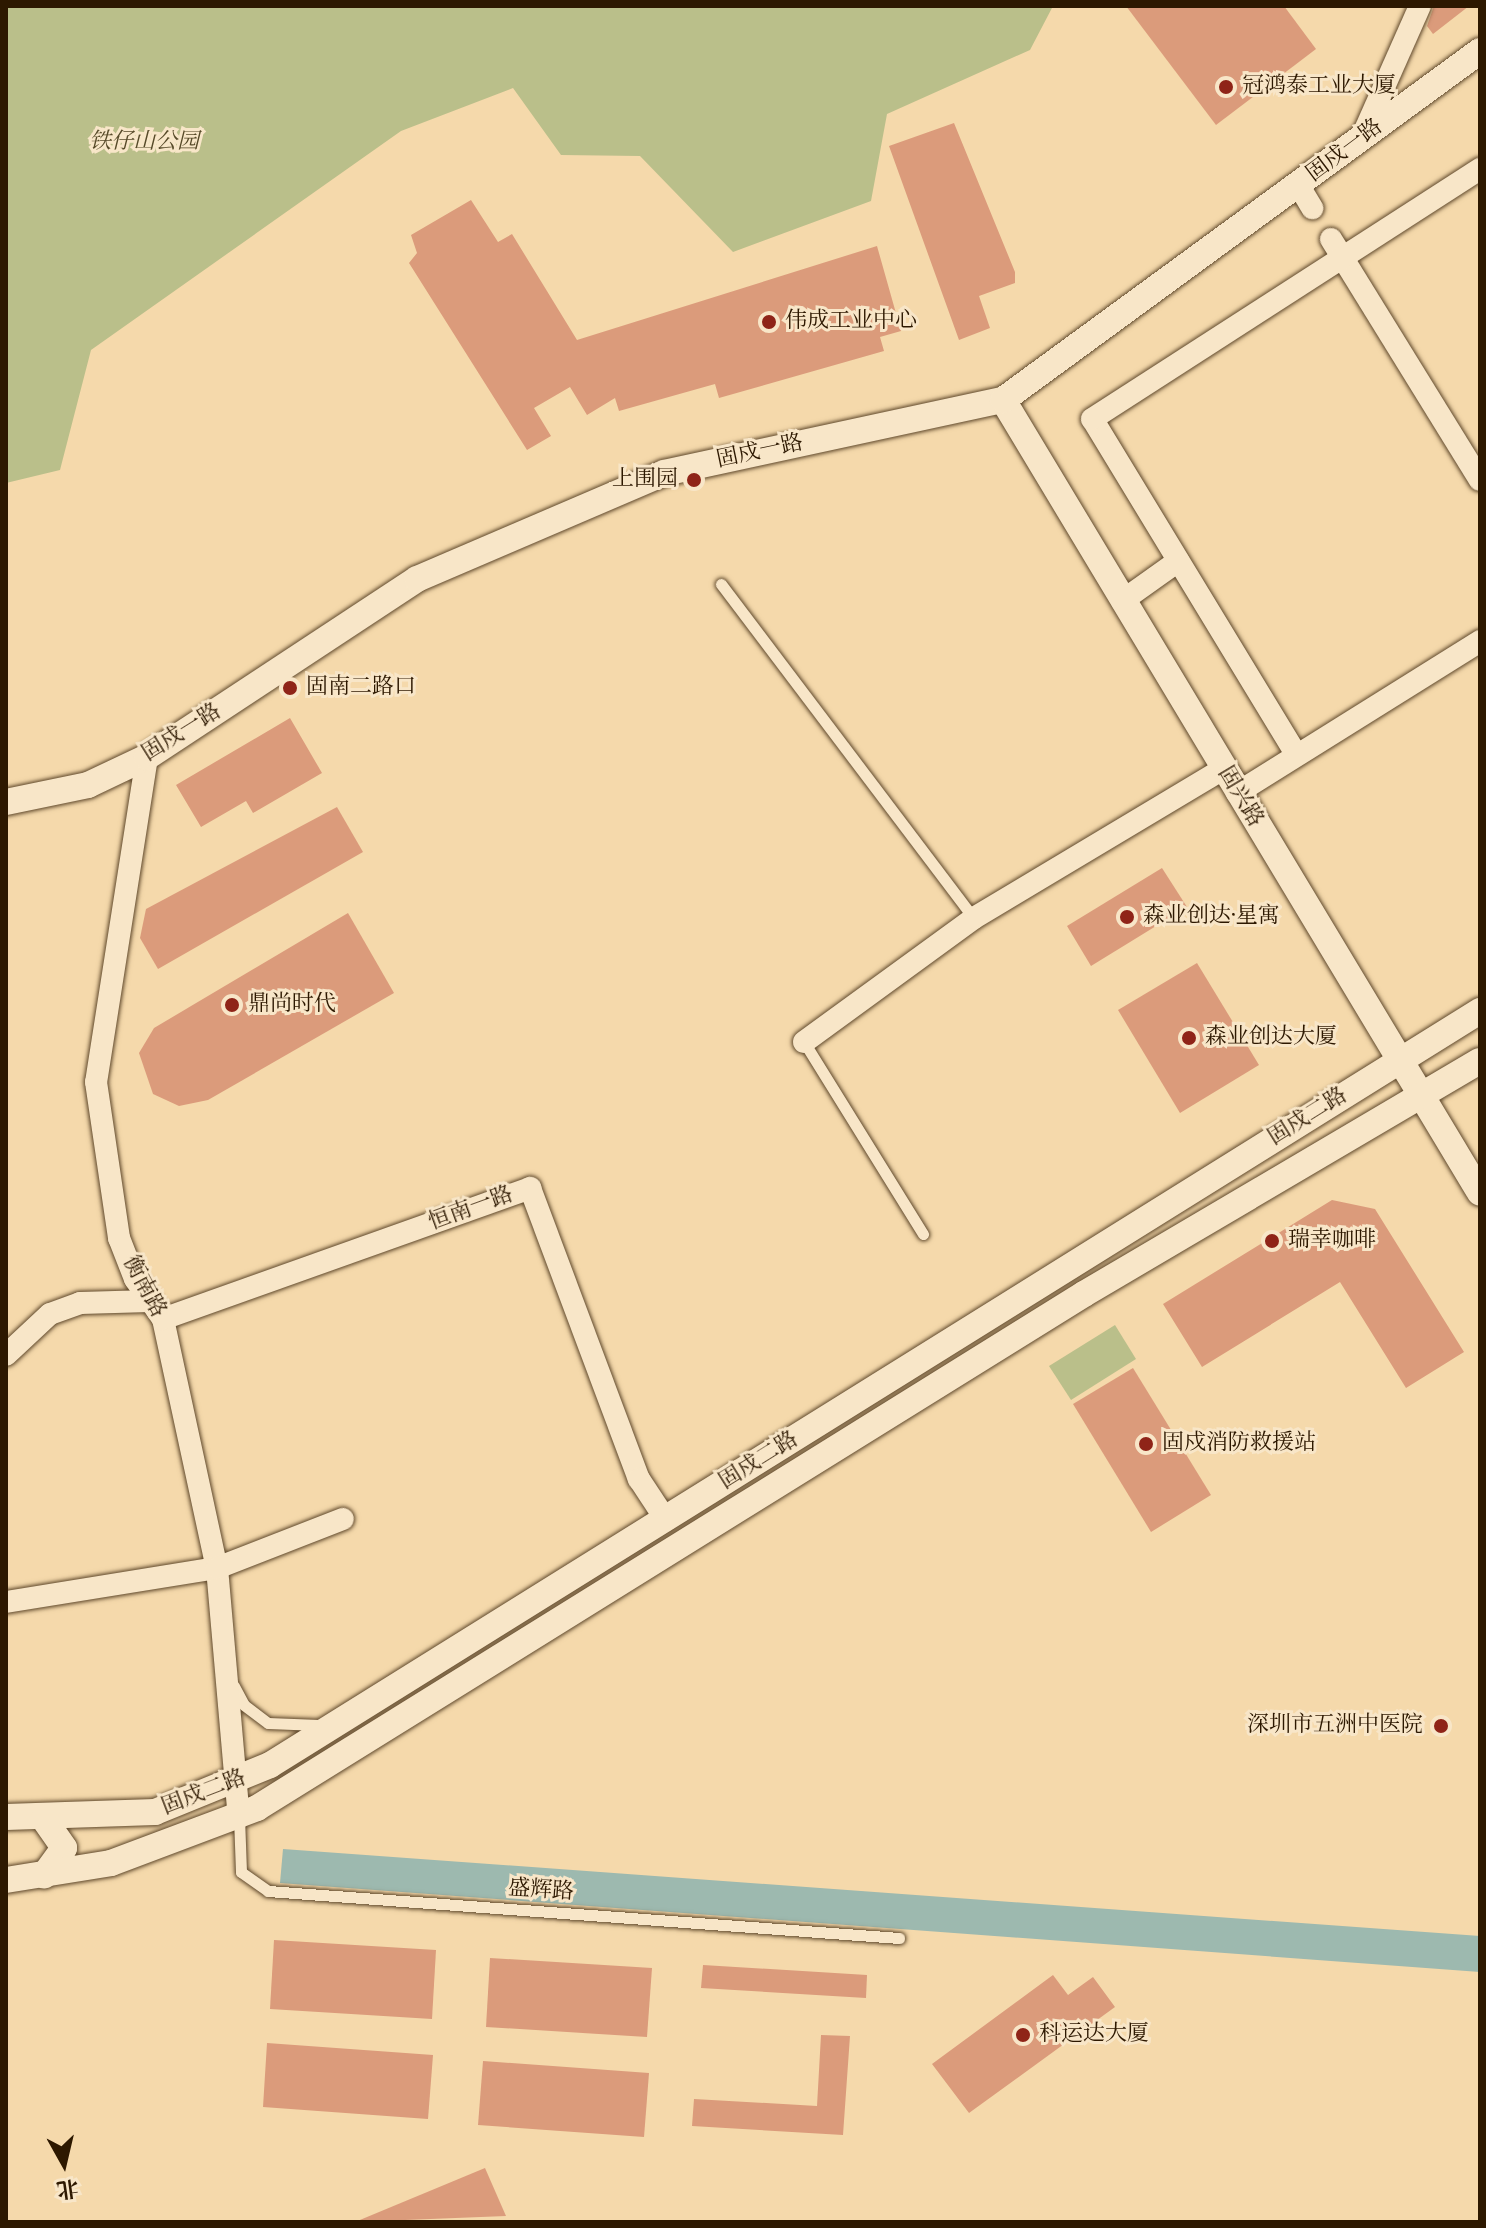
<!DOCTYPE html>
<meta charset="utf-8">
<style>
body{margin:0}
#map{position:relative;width:1486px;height:2228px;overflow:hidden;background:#f5d9ab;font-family:"IM FELL English","Noto Serif SC",serif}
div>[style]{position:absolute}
.green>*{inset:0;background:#babf8a}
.water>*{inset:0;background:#9db9af}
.building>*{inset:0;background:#db9b7b}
.roads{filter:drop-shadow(0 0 2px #5f482b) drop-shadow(0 0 2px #5f482b)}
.service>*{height:11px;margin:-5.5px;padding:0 5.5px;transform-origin:5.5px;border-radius:5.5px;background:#f8e6c8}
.minor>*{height:22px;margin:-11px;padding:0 11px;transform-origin:11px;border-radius:11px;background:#f8e6c8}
.tertiary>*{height:26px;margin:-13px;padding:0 13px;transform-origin:13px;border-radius:13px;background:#f8e6c8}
.dots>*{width:22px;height:22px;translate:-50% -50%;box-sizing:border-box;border:4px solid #f8e6c8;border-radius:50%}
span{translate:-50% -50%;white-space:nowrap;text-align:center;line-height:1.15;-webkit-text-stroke:6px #f8e6c8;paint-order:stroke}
.poi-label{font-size:22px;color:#2d1800}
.left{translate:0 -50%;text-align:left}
.right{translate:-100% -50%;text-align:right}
.park-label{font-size:22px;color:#574a29;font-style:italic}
.street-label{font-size:22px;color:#2d1800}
.frame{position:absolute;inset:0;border:8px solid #2d1800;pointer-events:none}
.north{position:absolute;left:24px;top:2124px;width:80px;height:80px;-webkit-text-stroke:6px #f8e6c8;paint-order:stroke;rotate:172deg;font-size:22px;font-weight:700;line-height:32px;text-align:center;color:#2d1800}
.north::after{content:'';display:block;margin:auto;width:28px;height:36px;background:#2d1800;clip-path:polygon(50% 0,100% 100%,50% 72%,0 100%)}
</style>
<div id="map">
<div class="green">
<i style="clip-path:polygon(6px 6px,1053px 6px,1030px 50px,887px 114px,871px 201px,733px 252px,640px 156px,561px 155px,513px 88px,401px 131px,91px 350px,60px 470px,6px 483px)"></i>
<i style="clip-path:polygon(1115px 1325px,1136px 1359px,1071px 1400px,1049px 1366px)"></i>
</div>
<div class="water">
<i style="clip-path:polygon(283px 1849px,1480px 1936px,1480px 1972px,280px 1883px)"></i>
</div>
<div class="building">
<i style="clip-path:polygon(1126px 6px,1284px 6px,1316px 49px,1216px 125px)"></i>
<i style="clip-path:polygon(1434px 6px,1469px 6px,1433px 34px,1427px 26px)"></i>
<i style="clip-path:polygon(954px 123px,1015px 272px,1015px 283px,979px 296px,990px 328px,959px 340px,889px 146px)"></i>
<i style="clip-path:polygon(471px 200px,498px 242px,512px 234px,577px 340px,877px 246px,901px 331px,880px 337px,884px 351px,719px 398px,715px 384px,619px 411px,615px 398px,587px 415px,570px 387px,534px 408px,551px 436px,527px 450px,409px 263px,417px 253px,411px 235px)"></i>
<i style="clip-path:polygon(290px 718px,322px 773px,253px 813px,246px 801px,201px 827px,176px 785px)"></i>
<i style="clip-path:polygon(337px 807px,363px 852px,158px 969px,140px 938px,146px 909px)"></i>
<i style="clip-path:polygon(1162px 868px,1187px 907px,1091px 966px,1067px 926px)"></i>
<i style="clip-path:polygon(348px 913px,394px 993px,208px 1100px,179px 1106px,153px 1094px,139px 1053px,154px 1028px)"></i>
<i style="clip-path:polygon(1197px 963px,1259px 1065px,1180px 1113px,1118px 1010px)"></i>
<i style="clip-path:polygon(1332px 1200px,1375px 1209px,1464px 1352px,1406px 1388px,1340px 1282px,1202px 1367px,1163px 1304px)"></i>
<i style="clip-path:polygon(1133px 1368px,1211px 1495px,1151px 1532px,1073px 1404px)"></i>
<i style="clip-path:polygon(274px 1940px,436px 1950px,432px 2019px,270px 2009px)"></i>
<i style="clip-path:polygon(490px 1958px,652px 1968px,647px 2037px,486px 2027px)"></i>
<i style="clip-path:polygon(703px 1965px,867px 1975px,866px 1998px,701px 1988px)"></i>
<i style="clip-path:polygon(1053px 1975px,1068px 1995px,1093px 1977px,1115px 2007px,969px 2113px,932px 2064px)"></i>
<i style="clip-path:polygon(821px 2035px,850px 2036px,843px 2135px,692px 2126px,694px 2099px,817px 2106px)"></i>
<i style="clip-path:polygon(267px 2043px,433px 2055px,428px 2119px,263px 2107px)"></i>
<i style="clip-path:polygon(483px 2061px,649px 2073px,644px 2137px,478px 2125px)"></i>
<i style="clip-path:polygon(485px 2168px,506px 2216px,355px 2222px)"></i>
</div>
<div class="roads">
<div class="service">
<i style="left:721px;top:584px;width:419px;rotate:52.9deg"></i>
<i style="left:804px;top:1042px;width:226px;rotate:58.2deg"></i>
<i style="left:234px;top:1686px;width:21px;rotate:62deg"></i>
<i style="left:244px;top:1705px;width:30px;rotate:37deg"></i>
<i style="left:268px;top:1723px;width:51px;rotate:2.2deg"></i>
<i style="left:239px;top:1817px;width:55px;rotate:87.9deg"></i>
<i style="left:241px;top:1872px;width:33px;rotate:35deg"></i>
<i style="left:268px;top:1891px;width:633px;rotate:4.26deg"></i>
</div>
<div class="minor">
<i style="left:1361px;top:139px;width:145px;rotate:-66.1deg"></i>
<i style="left:1299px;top:186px;width:26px;rotate:59deg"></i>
<i style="left:1331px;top:239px;width:283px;rotate:58.3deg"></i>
<i style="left:1122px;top:601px;width:69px;rotate:-35.5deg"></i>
<i style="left:1296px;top:754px;width:392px;rotate:-121.3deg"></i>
<i style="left:1092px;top:419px;width:462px;rotate:-32.8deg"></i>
<i style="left:147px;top:757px;width:329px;rotate:98.9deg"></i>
<i style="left:96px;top:1082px;width:158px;rotate:81.6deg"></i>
<i style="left:119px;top:1238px;width:44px;rotate:68.7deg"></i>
<i style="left:135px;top:1279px;width:49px;rotate:55deg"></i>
<i style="left:163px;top:1319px;width:255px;rotate:77.8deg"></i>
<i style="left:217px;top:1568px;width:250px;rotate:85deg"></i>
<i style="left:1237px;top:793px;width:287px;rotate:-32deg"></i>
<i style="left:804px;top:1042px;width:210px;rotate:-36.1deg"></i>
<i style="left:974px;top:918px;width:290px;rotate:-30.9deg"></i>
<i style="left:163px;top:1319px;width:390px;rotate:-19.6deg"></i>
<i style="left:530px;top:1188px;width:311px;rotate:69.5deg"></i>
<i style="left:639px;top:1479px;width:49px;rotate:56.6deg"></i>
<i style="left:6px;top:1355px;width:60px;rotate:-43deg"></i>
<i style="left:50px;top:1314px;width:32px;rotate:-20deg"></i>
<i style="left:80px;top:1303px;width:70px;rotate:-1.6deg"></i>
<i style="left:6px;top:1602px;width:214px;rotate:-9.2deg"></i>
<i style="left:217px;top:1568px;width:135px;rotate:-21.3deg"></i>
</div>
<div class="tertiary">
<i style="left:1003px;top:400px;width:925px;rotate:58.97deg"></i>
<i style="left:6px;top:802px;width:84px;rotate:-11.7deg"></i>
<i style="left:88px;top:785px;width:65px;rotate:-25.4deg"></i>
<i style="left:147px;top:757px;width:323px;rotate:-33.4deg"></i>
<i style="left:417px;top:579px;width:269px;rotate:-23.2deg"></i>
<i style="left:664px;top:473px;width:347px;rotate:-12.2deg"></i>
<i style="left:1003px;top:400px;width:591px;rotate:-36.19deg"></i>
<i style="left:6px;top:1817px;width:149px;rotate:-1.9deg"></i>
<i style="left:155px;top:1812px;width:124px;rotate:-22.2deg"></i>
<i style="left:270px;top:1765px;width:1426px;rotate:-31.93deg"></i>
<i style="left:44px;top:1819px;width:35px;rotate:55deg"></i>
<i style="left:64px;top:1848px;width:34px;rotate:126deg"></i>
<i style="left:6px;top:1880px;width:106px;rotate:-9.2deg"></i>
<i style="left:111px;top:1863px;width:156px;rotate:-20.6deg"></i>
<i style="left:257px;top:1808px;width:974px;rotate:-31.86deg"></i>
<i style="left:1084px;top:1294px;width:459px;rotate:-30.5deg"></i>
</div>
</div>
<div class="dots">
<i style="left:1226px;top:87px;background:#8f2418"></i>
<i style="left:769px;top:322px;background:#8f2418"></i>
<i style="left:694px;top:480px;background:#8f2418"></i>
<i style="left:290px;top:688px;background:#8f2418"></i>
<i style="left:1127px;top:917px;background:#8f2418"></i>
<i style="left:232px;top:1005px;background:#8f2418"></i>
<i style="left:1189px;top:1038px;background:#8f2418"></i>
<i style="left:1272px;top:1241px;background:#8f2418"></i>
<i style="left:1146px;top:1444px;background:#8f2418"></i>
<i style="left:1441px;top:1726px;background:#8f2418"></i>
<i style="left:1023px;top:2035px;background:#8f2418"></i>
</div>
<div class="poi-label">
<span class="left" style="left:1242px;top:87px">冠鸿泰工业大厦</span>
<span class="left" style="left:785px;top:322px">伟成工业中心</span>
<span class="right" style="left:678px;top:480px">上围园</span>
<span class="left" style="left:306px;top:688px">固南二路口</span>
<span class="left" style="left:1143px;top:917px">森业创达·星寓</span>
<span class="left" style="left:248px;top:1005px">鼎尚时代</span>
<span class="left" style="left:1205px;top:1038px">森业创达大厦</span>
<span class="left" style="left:1288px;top:1241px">瑞幸咖啡</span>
<span class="left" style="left:1162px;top:1444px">固戍消防救援站</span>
<span class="right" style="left:1423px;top:1726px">深圳市五洲中医院</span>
<span class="left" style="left:1039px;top:2035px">科运达大厦</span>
</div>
<div class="park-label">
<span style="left:144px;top:143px">铁仔山公园</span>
</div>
<div class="street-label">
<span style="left:1345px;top:151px;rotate:-37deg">固戍一路</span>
<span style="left:760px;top:452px;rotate:-12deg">固戍一路</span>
<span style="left:182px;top:733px;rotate:-32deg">固戍一路</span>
<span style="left:1240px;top:797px;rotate:59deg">固兴路</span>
<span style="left:1308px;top:1117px;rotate:-32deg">固戍二路</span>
<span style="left:471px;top:1209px;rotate:-20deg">恒南一路</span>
<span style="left:144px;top:1287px;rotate:62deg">衡南路</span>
<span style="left:759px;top:1461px;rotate:-32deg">固戍二路</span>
<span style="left:204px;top:1793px;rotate:-21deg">固戍二路</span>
<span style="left:541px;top:1891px;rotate:4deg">盛辉路</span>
</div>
<div class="frame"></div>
<div class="north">北</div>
</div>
